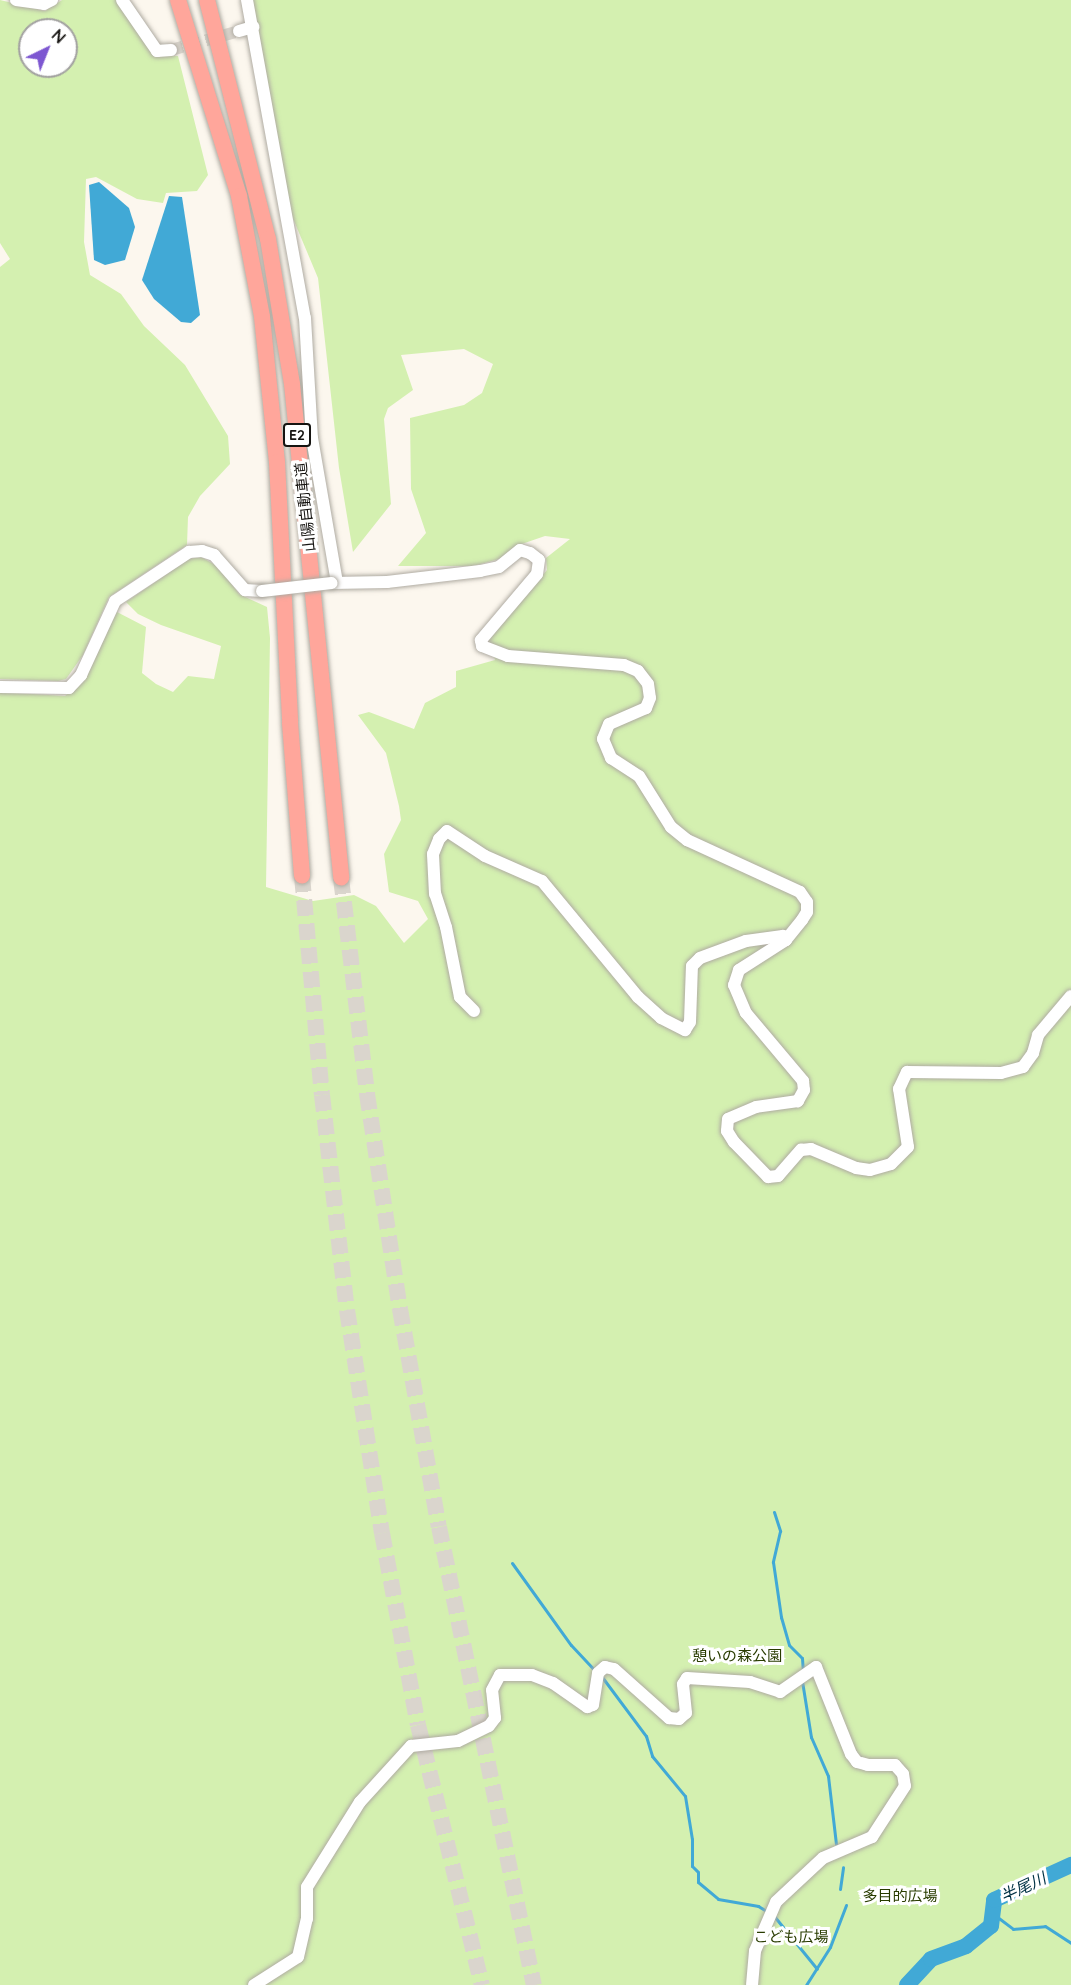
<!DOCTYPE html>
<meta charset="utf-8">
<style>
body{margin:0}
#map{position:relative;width:1071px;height:1985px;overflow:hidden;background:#fcf7ee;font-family:Quicksand,"Noto Sans JP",sans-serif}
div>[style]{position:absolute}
.green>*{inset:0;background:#d4f0b0}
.water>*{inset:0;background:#41a9d6}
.stream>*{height:3px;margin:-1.5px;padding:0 1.5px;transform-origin:1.5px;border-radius:1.5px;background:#41a9d6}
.river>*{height:16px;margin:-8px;padding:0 8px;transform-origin:8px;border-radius:8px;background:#41a9d6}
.minor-tunnel>*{height:12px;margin-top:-6px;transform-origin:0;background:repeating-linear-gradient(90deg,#dad5cd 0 12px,transparent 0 18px)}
.highway-tunnel>*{height:16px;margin-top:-8px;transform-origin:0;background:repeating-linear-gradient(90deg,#dad5cd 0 16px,transparent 0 24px)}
.roads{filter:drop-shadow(0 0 2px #afaba2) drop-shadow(0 0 2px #afaba2)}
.minor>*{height:12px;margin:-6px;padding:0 6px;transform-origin:6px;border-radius:6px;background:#fff}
.highway>*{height:16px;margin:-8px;padding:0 8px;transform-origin:8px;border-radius:8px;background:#ffa69b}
.bridges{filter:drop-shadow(0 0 2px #afaba2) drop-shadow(0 0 2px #afaba2)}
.minor-bridge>*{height:12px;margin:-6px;padding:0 6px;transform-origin:6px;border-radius:6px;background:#fff}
span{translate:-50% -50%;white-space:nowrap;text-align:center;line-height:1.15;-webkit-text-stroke:6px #fff;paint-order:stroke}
.shield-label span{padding:2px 4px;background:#fff;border:2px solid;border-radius:4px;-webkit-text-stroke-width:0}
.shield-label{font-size:14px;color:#161411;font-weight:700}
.street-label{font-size:15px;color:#161411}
.park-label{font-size:15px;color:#293c00}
.water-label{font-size:16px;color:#013144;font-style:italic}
.north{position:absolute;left:18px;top:18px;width:60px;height:60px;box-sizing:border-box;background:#fff;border:2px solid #a2a1a0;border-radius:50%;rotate:43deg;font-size:16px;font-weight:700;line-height:24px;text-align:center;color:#161411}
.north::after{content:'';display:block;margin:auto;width:21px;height:27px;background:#7d57d1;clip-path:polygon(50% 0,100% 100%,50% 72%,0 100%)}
</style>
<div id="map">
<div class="green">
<i style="clip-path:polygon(evenodd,0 0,45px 11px,62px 0,119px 0,156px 55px,178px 56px,208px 175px,197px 191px,166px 193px,163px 203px,137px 199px,96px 177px,86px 179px,84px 242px,90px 275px,121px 294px,144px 326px,185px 365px,228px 436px,230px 464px,200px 496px,188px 517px,187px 545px,109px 597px,83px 655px,66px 679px,58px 681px,0 679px,0 267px,10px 259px,0 243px,0 0,30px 30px,66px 30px,66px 66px,30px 66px,30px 30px)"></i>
<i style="clip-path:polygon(250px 0,1071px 0,1071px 1985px,0 1985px,0 692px,65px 696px,83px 682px,117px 612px,146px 627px,142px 673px,156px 684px,173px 692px,188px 676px,214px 679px,221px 646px,161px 625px,138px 614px,126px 602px,189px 559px,201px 557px,219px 567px,239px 594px,267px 607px,270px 638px,266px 887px,313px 901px,354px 895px,376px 906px,404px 943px,428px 919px,418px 901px,389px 892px,384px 854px,401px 820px,399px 806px,386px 753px,358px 715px,369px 712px,414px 729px,425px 703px,456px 687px,456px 671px,495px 660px,489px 640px,547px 570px,546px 558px,570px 539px,545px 536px,516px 546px,503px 558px,473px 566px,398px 566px,426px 533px,411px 489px,410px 418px,464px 405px,482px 393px,493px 364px,464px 349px,401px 355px,413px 390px,388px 408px,384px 419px,391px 504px,353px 552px,339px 468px,318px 278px,289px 209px)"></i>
</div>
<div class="water">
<i style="clip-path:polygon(99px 182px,129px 208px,135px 227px,125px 260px,105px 265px,94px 260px,89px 185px)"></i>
<i style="clip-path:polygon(169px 196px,182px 197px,200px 315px,191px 323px,181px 322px,154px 299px,142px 280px)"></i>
</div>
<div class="stream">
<i style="left:774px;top:1512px;width:20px;rotate:72deg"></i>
<i style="left:780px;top:1531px;width:32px;rotate:103deg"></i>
<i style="left:773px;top:1562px;width:56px;rotate:81.7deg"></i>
<i style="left:781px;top:1617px;width:29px;rotate:74deg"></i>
<i style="left:789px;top:1645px;width:18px;rotate:45deg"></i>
<i style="left:802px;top:1658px;width:14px;rotate:86deg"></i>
<i style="left:512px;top:1563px;width:101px;rotate:54.3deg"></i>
<i style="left:571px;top:1645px;width:35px;rotate:47deg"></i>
<i style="left:602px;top:1677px;width:74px;rotate:53.3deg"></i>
<i style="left:646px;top:1736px;width:21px;rotate:73deg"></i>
<i style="left:652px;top:1756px;width:52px;rotate:50.5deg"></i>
<i style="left:685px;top:1796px;width:44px;rotate:80.8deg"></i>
<i style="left:692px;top:1839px;width:27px;rotate:90deg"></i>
<i style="left:692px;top:1866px;width:8px;rotate:45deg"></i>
<i style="left:698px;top:1872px;width:10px;rotate:90deg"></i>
<i style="left:698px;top:1882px;width:26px;rotate:40deg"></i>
<i style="left:718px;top:1899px;width:41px;rotate:9.9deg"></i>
<i style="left:758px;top:1906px;width:12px;rotate:31deg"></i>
<i style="left:802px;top:1681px;width:57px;rotate:80.9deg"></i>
<i style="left:811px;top:1737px;width:43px;rotate:66.4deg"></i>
<i style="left:828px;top:1776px;width:68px;rotate:83.3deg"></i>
<i style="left:840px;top:1889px;width:22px;rotate:-82deg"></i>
<i style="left:774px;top:1916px;width:68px;rotate:50.9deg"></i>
<i style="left:993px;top:1919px;width:4px;rotate:-45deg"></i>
<i style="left:996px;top:1916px;width:21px;rotate:37deg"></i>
<i style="left:1013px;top:1929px;width:32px;rotate:-5deg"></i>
<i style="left:1045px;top:1926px;width:31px;rotate:33deg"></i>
<i style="left:806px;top:1985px;width:45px;rotate:-57.7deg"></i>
<i style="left:830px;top:1947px;width:45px;rotate:-69.1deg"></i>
</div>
<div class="river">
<i style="left:907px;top:1985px;width:35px;rotate:-47deg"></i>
<i style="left:931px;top:1959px;width:37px;rotate:-20deg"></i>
<i style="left:966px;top:1946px;width:32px;rotate:-39deg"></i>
<i style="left:991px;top:1926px;width:26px;rotate:-83deg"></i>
<i style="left:994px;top:1900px;width:85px;rotate:-24.4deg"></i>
</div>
<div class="minor-tunnel">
<i style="left:171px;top:50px;width:71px;rotate:-15.6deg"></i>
</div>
<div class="highway-tunnel">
<i style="left:302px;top:876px;width:220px;rotate:84.8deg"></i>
<i style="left:322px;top:1095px;width:216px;rotate:83.4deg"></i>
<i style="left:347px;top:1310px;width:226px;rotate:81.1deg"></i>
<i style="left:382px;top:1533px;width:195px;rotate:79.4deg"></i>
<i style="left:418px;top:1725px;width:268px;rotate:76.2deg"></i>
<i style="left:341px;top:878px;width:218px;rotate:83.1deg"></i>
<i style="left:367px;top:1094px;width:218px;rotate:81.3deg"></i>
<i style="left:400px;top:1309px;width:221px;rotate:79.9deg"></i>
<i style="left:439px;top:1527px;width:468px;rotate:78.3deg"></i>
</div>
<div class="roads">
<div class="minor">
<i style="left:16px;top:0;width:28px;rotate:8deg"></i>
<i style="left:44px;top:4px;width:9px;rotate:-27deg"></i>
<i style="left:122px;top:0;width:62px;rotate:55.5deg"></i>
<i style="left:157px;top:51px;width:14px;rotate:-4deg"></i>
<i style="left:247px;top:0;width:323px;rotate:79.7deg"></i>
<i style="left:305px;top:318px;width:120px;rotate:86.7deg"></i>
<i style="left:312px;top:438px;width:146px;rotate:80.2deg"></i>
<i style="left:239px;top:31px;width:15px;rotate:-16deg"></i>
<i style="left:332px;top:583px;width:55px;rotate:-1deg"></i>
<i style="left:387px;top:582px;width:94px;rotate:-6.7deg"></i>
<i style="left:480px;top:571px;width:19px;rotate:-12deg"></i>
<i style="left:499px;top:567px;width:27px;rotate:-39deg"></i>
<i style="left:520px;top:550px;width:10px;rotate:17deg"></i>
<i style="left:530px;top:553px;width:11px;rotate:38deg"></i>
<i style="left:539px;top:560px;width:14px;rotate:98deg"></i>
<i style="left:537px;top:574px;width:87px;rotate:130.3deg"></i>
<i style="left:481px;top:640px;width:6px;rotate:81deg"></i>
<i style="left:482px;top:646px;width:28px;rotate:21deg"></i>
<i style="left:508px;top:656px;width:116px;rotate:4.4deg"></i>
<i style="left:624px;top:665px;width:15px;rotate:23deg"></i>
<i style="left:638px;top:671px;width:16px;rotate:52deg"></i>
<i style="left:648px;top:684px;width:14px;rotate:82deg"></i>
<i style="left:650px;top:698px;width:11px;rotate:112deg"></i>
<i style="left:646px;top:708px;width:40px;rotate:156.6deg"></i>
<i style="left:609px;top:724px;width:16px;rotate:112deg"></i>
<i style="left:603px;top:739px;width:21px;rotate:67deg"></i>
<i style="left:611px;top:758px;width:33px;rotate:33deg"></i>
<i style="left:639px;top:776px;width:60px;rotate:57.9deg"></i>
<i style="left:671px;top:827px;width:21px;rotate:39deg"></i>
<i style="left:687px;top:840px;width:124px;rotate:24.7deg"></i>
<i style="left:800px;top:892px;width:12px;rotate:55deg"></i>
<i style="left:807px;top:902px;width:10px;rotate:90deg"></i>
<i style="left:807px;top:912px;width:9px;rotate:122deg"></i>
<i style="left:802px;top:920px;width:26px;rotate:129deg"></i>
<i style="left:786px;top:940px;width:56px;rotate:147.4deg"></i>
<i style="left:739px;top:970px;width:16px;rotate:108deg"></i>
<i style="left:734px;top:985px;width:30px;rotate:67deg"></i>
<i style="left:746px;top:1013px;width:89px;rotate:50deg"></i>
<i style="left:803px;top:1081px;width:9px;rotate:84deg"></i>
<i style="left:804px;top:1090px;width:13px;rotate:119deg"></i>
<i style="left:798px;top:1101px;width:42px;rotate:171.9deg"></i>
<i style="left:756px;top:1107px;width:30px;rotate:157deg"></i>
<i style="left:728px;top:1119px;width:12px;rotate:95deg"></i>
<i style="left:727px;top:1131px;width:13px;rotate:58deg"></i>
<i style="left:734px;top:1142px;width:49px;rotate:45.8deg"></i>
<i style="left:768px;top:1177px;width:10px;rotate:-6deg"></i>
<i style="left:778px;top:1176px;width:35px;rotate:-49deg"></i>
<i style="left:801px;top:1150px;width:10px;rotate:-6deg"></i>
<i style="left:811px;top:1149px;width:49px;rotate:22.9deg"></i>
<i style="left:856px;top:1168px;width:14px;rotate:8deg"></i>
<i style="left:870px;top:1170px;width:22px;rotate:-16deg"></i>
<i style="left:891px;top:1164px;width:24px;rotate:-45deg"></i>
<i style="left:908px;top:1147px;width:59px;rotate:-98.8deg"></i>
<i style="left:899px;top:1089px;width:19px;rotate:-65deg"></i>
<i style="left:907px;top:1072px;width:94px;rotate:0.6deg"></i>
<i style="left:1001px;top:1073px;width:23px;rotate:-15deg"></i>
<i style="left:1023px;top:1067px;width:17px;rotate:-54deg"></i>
<i style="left:1033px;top:1053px;width:19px;rotate:-74deg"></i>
<i style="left:1038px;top:1035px;width:51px;rotate:-49.8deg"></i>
<i style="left:0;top:687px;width:69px;rotate:0.8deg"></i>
<i style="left:69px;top:688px;width:18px;rotate:-47deg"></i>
<i style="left:81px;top:675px;width:81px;rotate:-65.3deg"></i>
<i style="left:115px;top:601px;width:89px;rotate:-33.5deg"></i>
<i style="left:189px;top:552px;width:13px;rotate:-4deg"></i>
<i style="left:202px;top:551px;width:13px;rotate:18deg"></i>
<i style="left:214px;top:555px;width:47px;rotate:48.5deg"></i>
<i style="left:245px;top:590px;width:17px;rotate:3deg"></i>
<i style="left:474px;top:1011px;width:20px;rotate:-135deg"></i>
<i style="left:460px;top:997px;width:71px;rotate:-101.3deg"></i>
<i style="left:446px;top:927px;width:35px;rotate:-108deg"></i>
<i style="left:435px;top:894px;width:40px;rotate:-92.9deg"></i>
<i style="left:433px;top:854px;width:16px;rotate:-68deg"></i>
<i style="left:439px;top:839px;width:11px;rotate:-45deg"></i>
<i style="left:447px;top:831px;width:45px;rotate:33.3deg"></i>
<i style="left:485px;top:856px;width:62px;rotate:23.7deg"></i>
<i style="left:542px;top:881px;width:151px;rotate:50.4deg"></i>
<i style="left:638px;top:997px;width:31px;rotate:42deg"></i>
<i style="left:661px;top:1018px;width:27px;rotate:27deg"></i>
<i style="left:685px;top:1030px;width:9px;rotate:-58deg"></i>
<i style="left:690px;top:1022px;width:56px;rotate:-88deg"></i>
<i style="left:692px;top:966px;width:11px;rotate:-45deg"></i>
<i style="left:700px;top:958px;width:49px;rotate:-20.3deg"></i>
<i style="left:746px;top:941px;width:37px;rotate:-8deg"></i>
<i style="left:783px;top:936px;width:5px;rotate:53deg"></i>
<i style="left:254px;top:1985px;width:52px;rotate:-32.5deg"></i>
<i style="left:298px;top:1957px;width:39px;rotate:-77deg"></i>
<i style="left:307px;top:1919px;width:32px;rotate:-90deg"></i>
<i style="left:307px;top:1887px;width:100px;rotate:-58.1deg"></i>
<i style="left:360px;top:1802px;width:76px;rotate:-47.7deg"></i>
<i style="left:411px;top:1746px;width:47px;rotate:-6.1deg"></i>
<i style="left:458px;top:1741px;width:34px;rotate:-26deg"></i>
<i style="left:489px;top:1726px;width:10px;rotate:-53deg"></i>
<i style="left:495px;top:1718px;width:28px;rotate:-96deg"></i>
<i style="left:492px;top:1690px;width:17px;rotate:-62deg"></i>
<i style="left:500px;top:1675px;width:32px"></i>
<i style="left:532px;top:1675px;width:22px;rotate:21deg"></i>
<i style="left:553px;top:1683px;width:42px;rotate:35.2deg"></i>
<i style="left:587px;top:1707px;width:6px;rotate:-18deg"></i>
<i style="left:593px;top:1705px;width:32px;rotate:-81deg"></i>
<i style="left:598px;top:1673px;width:9px;rotate:-41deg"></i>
<i style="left:605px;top:1667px;width:9px;rotate:13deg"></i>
<i style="left:614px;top:1669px;width:74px;rotate:41.7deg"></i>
<i style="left:669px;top:1718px;width:10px;rotate:6deg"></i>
<i style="left:679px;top:1719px;width:9px;rotate:-41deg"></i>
<i style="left:686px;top:1713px;width:29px;rotate:-96deg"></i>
<i style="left:683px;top:1684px;width:7px;rotate:-56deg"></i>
<i style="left:687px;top:1678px;width:63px;rotate:3.6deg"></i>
<i style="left:750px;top:1682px;width:32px;rotate:18deg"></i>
<i style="left:780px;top:1692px;width:44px;rotate:-34.8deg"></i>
<i style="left:816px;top:1667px;width:94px;rotate:68.1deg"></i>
<i style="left:851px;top:1754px;width:10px;rotate:53deg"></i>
<i style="left:857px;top:1762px;width:11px;rotate:15deg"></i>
<i style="left:868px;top:1765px;width:27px"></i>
<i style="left:895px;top:1765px;width:12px;rotate:48deg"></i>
<i style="left:903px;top:1774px;width:12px;rotate:81deg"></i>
<i style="left:905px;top:1786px;width:61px;rotate:122.9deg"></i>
<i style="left:872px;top:1837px;width:53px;rotate:156.8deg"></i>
<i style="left:823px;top:1858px;width:64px;rotate:136.9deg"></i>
<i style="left:776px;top:1902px;width:53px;rotate:113.2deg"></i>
<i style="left:755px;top:1951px;width:34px;rotate:95deg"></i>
</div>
<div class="highway">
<i style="left:178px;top:0;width:205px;rotate:72.7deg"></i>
<i style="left:239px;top:196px;width:123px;rotate:79.2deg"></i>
<i style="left:262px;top:317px;width:146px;rotate:84.1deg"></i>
<i style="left:277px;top:462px;width:261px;rotate:87.1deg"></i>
<i style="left:290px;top:723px;width:153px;rotate:85.5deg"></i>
<i style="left:207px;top:0;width:247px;rotate:75.7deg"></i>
<i style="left:268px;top:239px;width:147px;rotate:80.6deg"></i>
<i style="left:292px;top:384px;width:496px;rotate:84.3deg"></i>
</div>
</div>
<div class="bridges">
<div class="minor-bridge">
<i style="left:262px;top:591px;width:70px;rotate:-6.5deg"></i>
</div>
</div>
<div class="shield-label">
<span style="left:297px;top:435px">E2</span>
</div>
<div class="street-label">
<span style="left:305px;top:507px;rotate:-96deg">山陽自動車道</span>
</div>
<div class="park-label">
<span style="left:737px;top:1656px">憩いの森公園</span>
<span style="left:900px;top:1896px">多目的広場</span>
<span style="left:791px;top:1937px">こども広場</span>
</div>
<div class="water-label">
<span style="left:1023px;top:1887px;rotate:-25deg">半尾川</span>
</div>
<div class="north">N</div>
</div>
